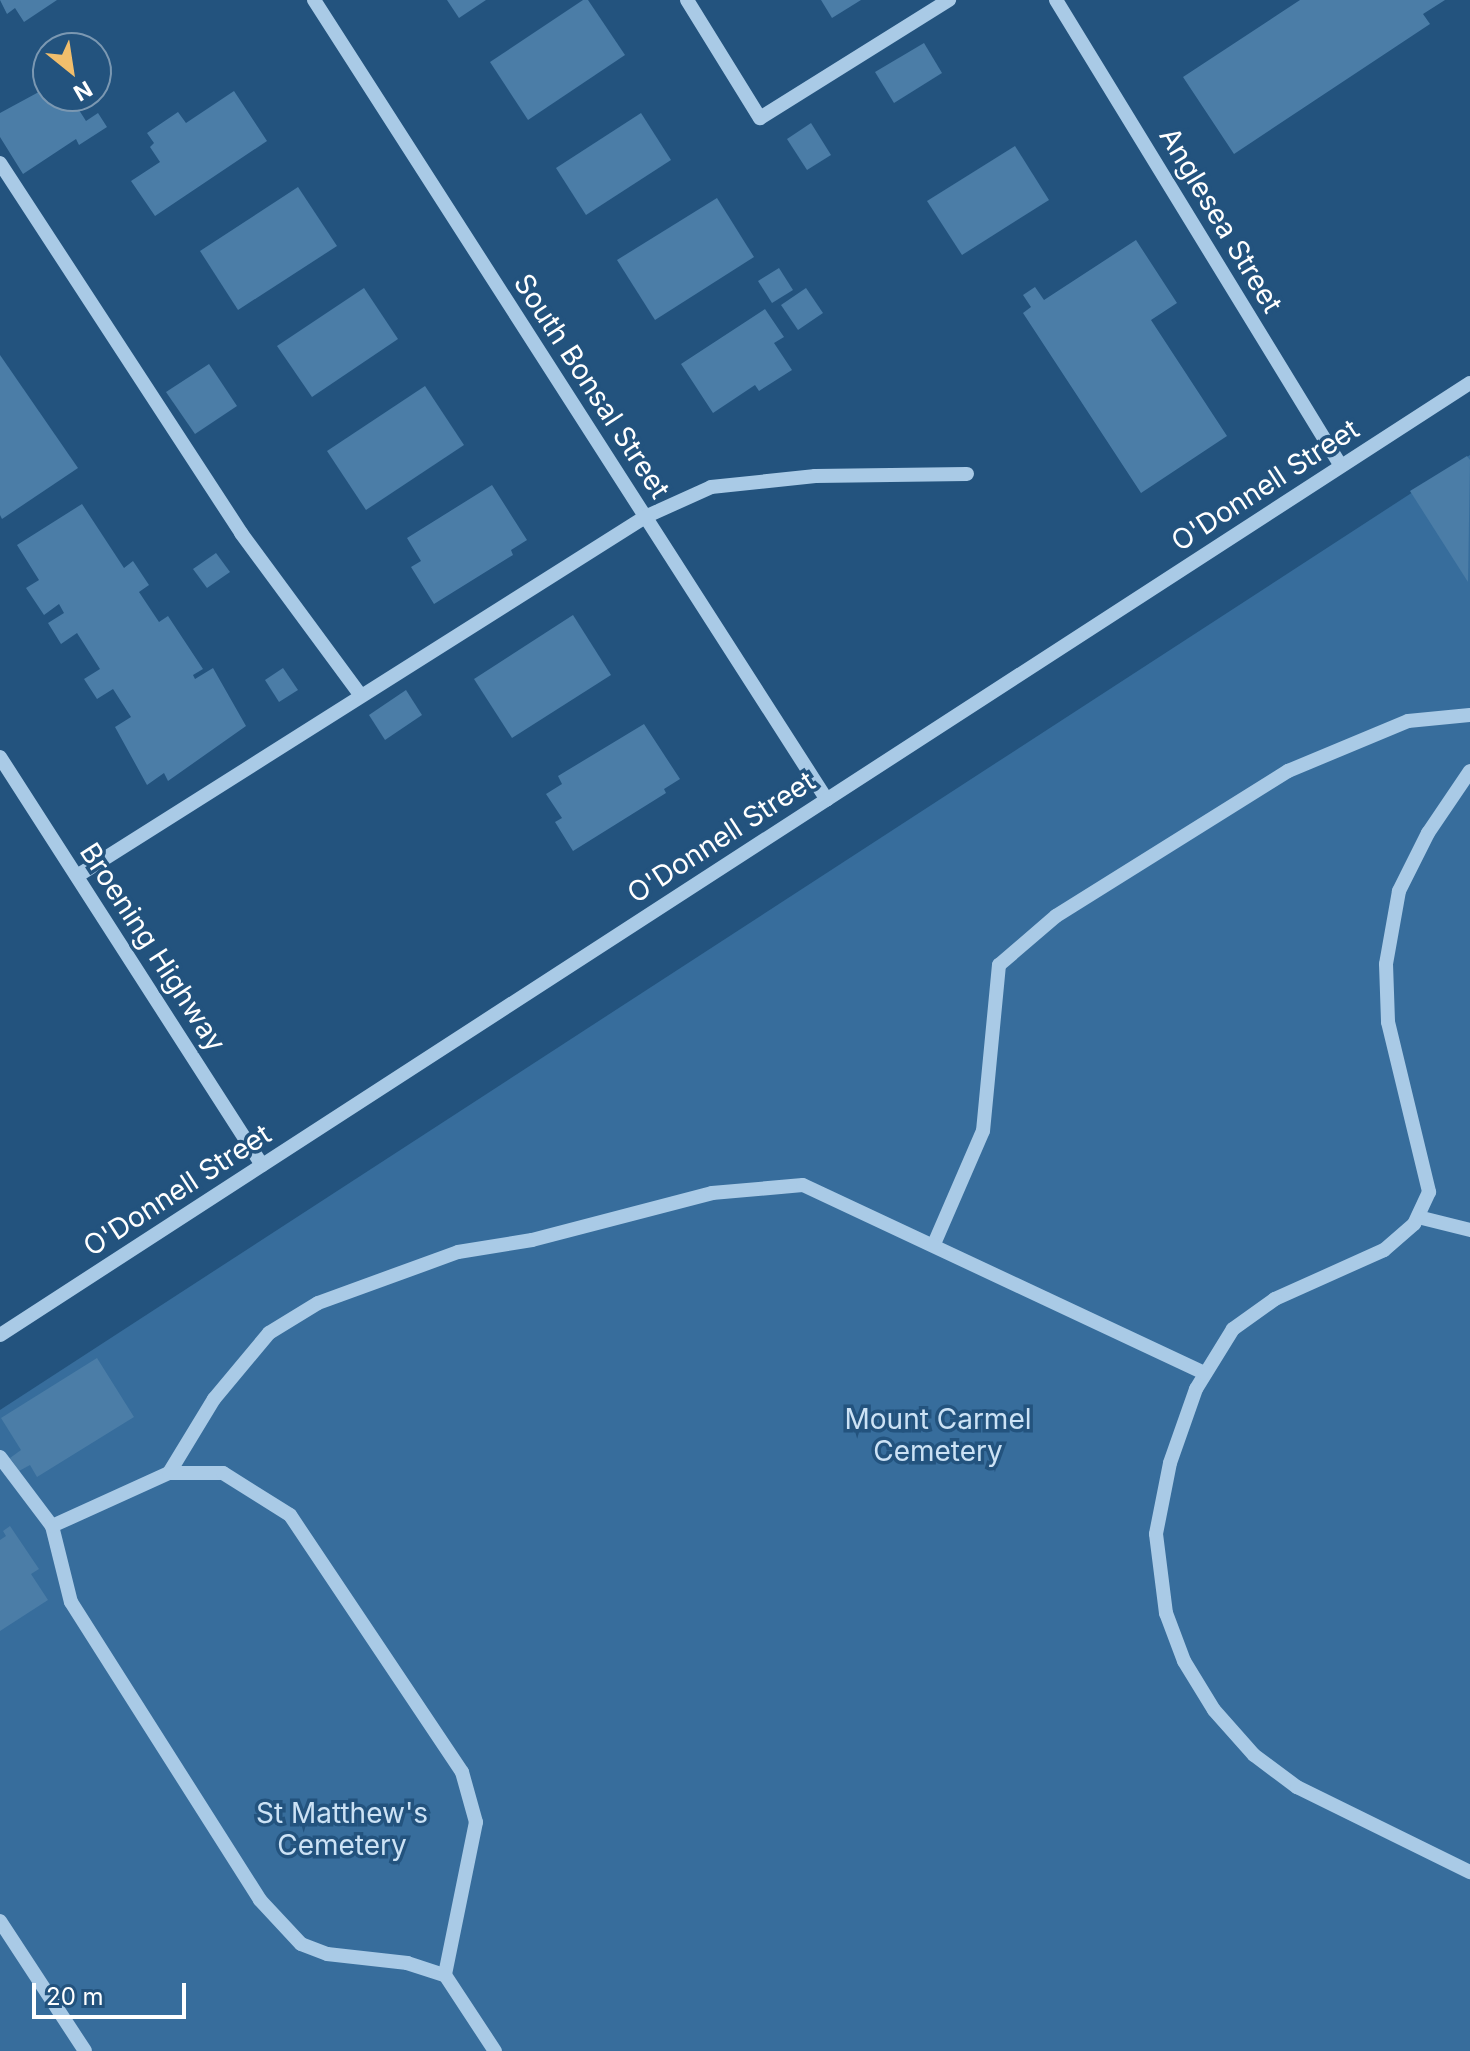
<!DOCTYPE html>
<style>
body{margin:0}
#map{position:relative;width:1470px;height:2051px;overflow:hidden;background:#23537e;font-family:Inter,sans-serif}
div>[style]{position:absolute}
.green>*{inset:0;background:#376d9c}
.building>*{inset:0;background:#4b7da7}
.minor>*{height:14px;margin:-7px;padding:0 7px;transform-origin:7px;border-radius:7px;background:#a9cae6}
span{translate:-50% -50%;white-space:nowrap;text-align:center;line-height:1.15;-webkit-text-stroke:7px #23537e;paint-order:stroke}
.street-label{font-size:28px;color:#fff}
.park-label{font-size:28px;color:#cce2f5}
.north{position:absolute;left:32px;top:32px;width:80px;height:80px;box-sizing:border-box;background:#23537e;border:2px solid #7b98b2;border-radius:50%;rotate:150deg;font-size:22px;font-weight:700;line-height:32px;text-align:center;color:#fff}
.north::after{content:'';display:block;margin:auto;width:28px;height:36px;background:#f1be6c;clip-path:polygon(50% 0,100% 100%,50% 72%,0 100%)}
.scale{position:absolute;left:32px;top:1983px;width:154px;height:36px;box-sizing:border-box;border:4px solid #fff;border-top:0;padding-left:10px;font-size:24px;line-height:28px;white-space:nowrap;color:#fff;-webkit-text-stroke:6px #23537e;paint-order:stroke}
</style>
<div id="map">
<div class="green">
<i style="clip-path:polygon(1470px 455px,1470px 2051px,0 2051px,0 1410px)"></i>
</div>
<div class="building">
<i style="clip-path:polygon(0 0,57px 0,24px 22px,15px 8px,7px 14px)"></i>
<i style="clip-path:polygon(447px 0,486px 0,459px 18px)"></i>
<i style="clip-path:polygon(583px 0,588px 0,625px 55px,528px 120px,490px 62px)"></i>
<i style="clip-path:polygon(821px 0,861px 0,832px 18px)"></i>
<i style="clip-path:polygon(1300px 0,1445px 0,1423px 14px,1430px 24px,1234px 154px,1183px 77px)"></i>
<i style="clip-path:polygon(924px 43px,942px 73px,894px 103px,875px 72px)"></i>
<i style="clip-path:polygon(48px 87px,48px 96px,70px 96px,86px 121px,98px 113px,107px 127px,79px 145px,76px 139px,23px 174px,0 137px,0 113px)"></i>
<i style="clip-path:polygon(234px 91px,267px 141px,155px 216px,131px 181px,160px 162px,150px 147px,154px 143px,147px 133px,178px 112px,186px 123px)"></i>
<i style="clip-path:polygon(641px 113px,671px 160px,586px 215px,556px 168px)"></i>
<i style="clip-path:polygon(811px 123px,831px 155px,807px 170px,787px 139px)"></i>
<i style="clip-path:polygon(1015px 146px,1049px 200px,962px 255px,927px 201px)"></i>
<i style="clip-path:polygon(298px 187px,337px 246px,238px 310px,200px 251px)"></i>
<i style="clip-path:polygon(717px 198px,754px 257px,655px 320px,617px 260px)"></i>
<i style="clip-path:polygon(1136px 240px,1177px 303px,1151px 320px,1227px 436px,1141px 493px,1023px 313px,1031px 307px,1023px 295px,1035px 287px,1044px 300px)"></i>
<i style="clip-path:polygon(779px 268px,793px 290px,772px 303px,758px 281px)"></i>
<i style="clip-path:polygon(364px 288px,398px 339px,312px 397px,277px 346px)"></i>
<i style="clip-path:polygon(806px 288px,823px 313px,798px 330px,781px 305px)"></i>
<i style="clip-path:polygon(765px 309px,784px 337px,774px 343px,792px 370px,759px 391px,755px 385px,713px 413px,681px 364px)"></i>
<i style="clip-path:polygon(0 355px,78px 468px,2px 519px,0 515px)"></i>
<i style="clip-path:polygon(209px 364px,237px 406px,195px 434px,166px 392px)"></i>
<i style="clip-path:polygon(425px 386px,464px 445px,366px 510px,327px 451px)"></i>
<i style="clip-path:polygon(1467px 456px,1470px 460px,1468px 582px,1410px 491px)"></i>
<i style="clip-path:polygon(492px 485px,527px 540px,511px 550px,513px 555px,434px 604px,411px 567px,421px 561px,407px 538px)"></i>
<i style="clip-path:polygon(82px 504px,124px 568px,133px 561px,149px 585px,139px 592px,159px 622px,168px 616px,203px 669px,193px 675px,195px 679px,213px 668px,246px 726px,168px 781px,164px 773px,147px 785px,115px 727px,131px 717px,113px 689px,97px 699px,84px 679px,100px 669px,77px 633px,61px 644px,48px 623px,64px 613px,59px 604px,44px 615px,26px 588px,39px 580px,17px 545px)"></i>
<i style="clip-path:polygon(216px 553px,230px 572px,207px 588px,193px 569px)"></i>
<i style="clip-path:polygon(573px 615px,611px 675px,512px 738px,474px 679px)"></i>
<i style="clip-path:polygon(283px 668px,298px 690px,279px 702px,265px 680px)"></i>
<i style="clip-path:polygon(406px 690px,422px 715px,385px 740px,369px 715px)"></i>
<i style="clip-path:polygon(644px 724px,680px 779px,664px 789px,666px 793px,573px 851px,555px 822px,562px 818px,546px 794px,562px 784px,558px 776px)"></i>
<i style="clip-path:polygon(97px 1358px,134px 1417px,37px 1477px,30px 1465px,19px 1471px,10px 1458px,21px 1450px,1px 1418px)"></i>
<i style="clip-path:polygon(10px 1526px,39px 1569px,31px 1574px,48px 1600px,0 1631px,0 1540px,6px 1536px,3px 1531px)"></i>
</div>
<div class="minor">
<i style="left:314px;top:0;width:950px;rotate:57.33deg"></i>
<i style="left:687px;top:0;width:139px;rotate:58.3deg"></i>
<i style="left:760px;top:118px;width:223px;rotate:-32deg"></i>
<i style="left:1056px;top:0;width:546px;rotate:58.55deg"></i>
<i style="left:0;top:163px;width:442px;rotate:56.9deg"></i>
<i style="left:241px;top:533px;width:202px;rotate:53.6deg"></i>
<i style="left:0;top:757px;width:485px;rotate:57.3deg"></i>
<i style="left:1470px;top:771px;width:75px;rotate:124.1deg"></i>
<i style="left:1428px;top:833px;width:65px;rotate:116.6deg"></i>
<i style="left:1399px;top:891px;width:74px;rotate:100.1deg"></i>
<i style="left:1386px;top:964px;width:58px;rotate:88deg"></i>
<i style="left:1388px;top:1022px;width:175px;rotate:76.4deg"></i>
<i style="left:1429px;top:1192px;width:35px;rotate:115deg"></i>
<i style="left:1414px;top:1224px;width:40px;rotate:139deg"></i>
<i style="left:1384px;top:1250px;width:120px;rotate:155.8deg"></i>
<i style="left:1275px;top:1299px;width:52px;rotate:144.5deg"></i>
<i style="left:1233px;top:1329px;width:70px;rotate:121.7deg"></i>
<i style="left:1196px;top:1389px;width:78px;rotate:109.4deg"></i>
<i style="left:1170px;top:1463px;width:72px;rotate:101.2deg"></i>
<i style="left:1156px;top:1534px;width:80px;rotate:82.8deg"></i>
<i style="left:1166px;top:1613px;width:51px;rotate:69.4deg"></i>
<i style="left:1184px;top:1661px;width:57px;rotate:58.5deg"></i>
<i style="left:1214px;top:1710px;width:60px;rotate:48.4deg"></i>
<i style="left:1254px;top:1755px;width:54px;rotate:36.7deg"></i>
<i style="left:1297px;top:1787px;width:193px;rotate:26.2deg"></i>
<i style="left:77px;top:876px;width:672px;rotate:-32.29deg"></i>
<i style="left:645px;top:517px;width:72px;rotate:-24.4deg"></i>
<i style="left:711px;top:487px;width:105px;rotate:-6deg"></i>
<i style="left:815px;top:476px;width:152px;rotate:-0.8deg"></i>
<i style="left:1418px;top:1217px;width:54px;rotate:14deg"></i>
<i style="left:934px;top:1244px;width:123px;rotate:-66.6deg"></i>
<i style="left:983px;top:1131px;width:167px;rotate:-84.5deg"></i>
<i style="left:999px;top:965px;width:75px;rotate:-40.7deg"></i>
<i style="left:1056px;top:916px;width:274px;rotate:-32deg"></i>
<i style="left:1288px;top:771px;width:130px;rotate:-22.6deg"></i>
<i style="left:1408px;top:721px;width:62px;rotate:-5.5deg"></i>
<i style="left:0;top:1335px;width:1751px;rotate:-32.93deg"></i>
<i style="left:0;top:1457px;width:86px;rotate:53deg"></i>
<i style="left:52px;top:1526px;width:78px;rotate:76deg"></i>
<i style="left:71px;top:1602px;width:353px;rotate:57.6deg"></i>
<i style="left:260px;top:1900px;width:60px;rotate:47deg"></i>
<i style="left:301px;top:1944px;width:28px;rotate:21deg"></i>
<i style="left:327px;top:1954px;width:81px;rotate:6.4deg"></i>
<i style="left:407px;top:1963px;width:40px;rotate:18deg"></i>
<i style="left:445px;top:1975px;width:91px;rotate:56.7deg"></i>
<i style="left:169px;top:1473px;width:87px;rotate:-58.7deg"></i>
<i style="left:214px;top:1399px;width:86px;rotate:-50.2deg"></i>
<i style="left:269px;top:1333px;width:57px;rotate:-31.5deg"></i>
<i style="left:318px;top:1303px;width:149px;rotate:-20deg"></i>
<i style="left:458px;top:1252px;width:75px;rotate:-9.2deg"></i>
<i style="left:532px;top:1240px;width:186px;rotate:-14.6deg"></i>
<i style="left:712px;top:1193px;width:91px;rotate:-5deg"></i>
<i style="left:803px;top:1185px;width:444px;rotate:25.1deg"></i>
<i style="left:52px;top:1526px;width:128px;rotate:-24.4deg"></i>
<i style="left:169px;top:1473px;width:54px"></i>
<i style="left:223px;top:1473px;width:79px;rotate:32.1deg"></i>
<i style="left:290px;top:1515px;width:309px;rotate:56.2deg"></i>
<i style="left:462px;top:1772px;width:52px;rotate:74.4deg"></i>
<i style="left:476px;top:1822px;width:156px;rotate:101.5deg"></i>
<i style="left:0;top:1921px;width:155px;rotate:56.8deg"></i>
</div>
<div class="street-label">
<span style="left:1221px;top:220px;rotate:59deg">Anglesea Street</span>
<span style="left:592px;top:386px;rotate:57deg">South Bonsal Street</span>
<span style="left:1265px;top:485px;rotate:-33deg">O'Donnell Street</span>
<span style="left:721px;top:837px;rotate:-33deg">O'Donnell Street</span>
<span style="left:153px;top:947px;rotate:57deg">Broening Highway</span>
<span style="left:177px;top:1190px;rotate:-33deg">O'Donnell Street</span>
</div>
<div class="park-label">
<span style="left:938px;top:1435px">Mount Carmel<br>Cemetery</span>
<span style="left:342px;top:1829px">St Matthew's<br>Cemetery</span>
</div>
<div class="north">N</div>
<div class="scale">20 m</div>
</div>
